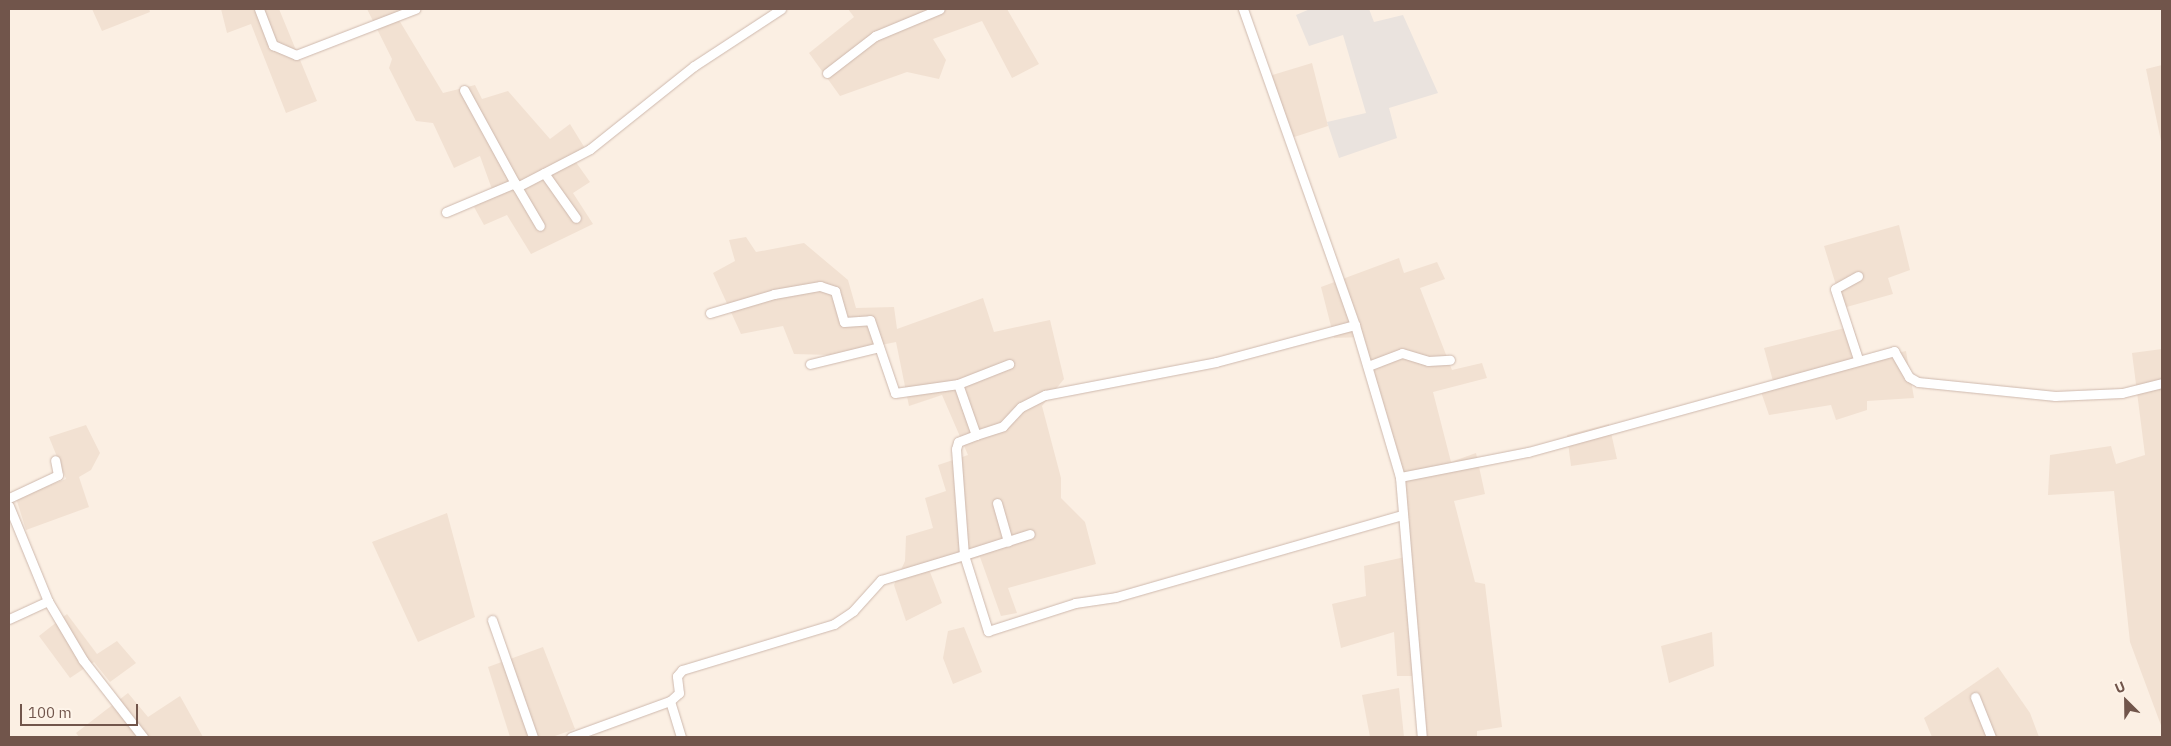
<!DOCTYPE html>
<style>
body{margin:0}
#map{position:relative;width:2171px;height:746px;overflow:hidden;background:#fbefe3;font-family:"IBM Plex Sans",sans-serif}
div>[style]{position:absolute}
.residential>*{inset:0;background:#f2e1d2}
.industrial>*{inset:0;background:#eae3de}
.roads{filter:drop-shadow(0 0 1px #ceb9ae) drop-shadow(0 0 1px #ceb9ae)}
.minor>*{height:9px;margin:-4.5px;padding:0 4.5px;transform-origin:4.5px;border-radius:4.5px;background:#fff}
span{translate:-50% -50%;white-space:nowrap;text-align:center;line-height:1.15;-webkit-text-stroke:4px #fef4e9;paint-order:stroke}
.frame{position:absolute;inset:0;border:10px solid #71554b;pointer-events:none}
.north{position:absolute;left:2101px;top:676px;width:50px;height:50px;-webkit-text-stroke:4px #fef4e9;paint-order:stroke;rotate:337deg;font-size:14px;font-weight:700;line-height:20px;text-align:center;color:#71554b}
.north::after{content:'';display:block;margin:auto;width:18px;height:22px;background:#71554b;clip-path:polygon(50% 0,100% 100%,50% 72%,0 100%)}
.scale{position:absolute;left:20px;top:704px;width:118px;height:22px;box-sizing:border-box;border:2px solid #71554b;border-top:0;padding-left:6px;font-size:15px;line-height:18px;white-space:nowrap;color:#71554b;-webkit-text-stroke:4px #fef4e9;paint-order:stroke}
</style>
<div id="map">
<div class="residential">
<i style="clip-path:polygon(92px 9px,149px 9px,150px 12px,102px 31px)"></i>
<i style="clip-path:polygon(221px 9px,279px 9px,317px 101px,286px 113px,251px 24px,227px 33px)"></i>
<i style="clip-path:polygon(367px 9px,419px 9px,399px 20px,443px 93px,475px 85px,482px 99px,508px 91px,550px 139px,570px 124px,586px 150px,573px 158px,590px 182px,573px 193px,593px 224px,531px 254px,507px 215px,484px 225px,474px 207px,493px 192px,480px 156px,454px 168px,433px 123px,416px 121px,389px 68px,392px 59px)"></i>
<i style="clip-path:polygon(848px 9px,1007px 9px,1039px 64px,1012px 78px,982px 21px,933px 39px,946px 60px,939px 79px,907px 72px,840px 96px,809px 53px,854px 17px)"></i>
<i style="clip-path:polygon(1312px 63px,1328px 126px,1285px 140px,1266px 77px)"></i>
<i style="clip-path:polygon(2162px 65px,2162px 146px,2146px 69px)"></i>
<i style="clip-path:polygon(1899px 225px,1910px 270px,1888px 278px,1893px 294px,1843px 308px,1824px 246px)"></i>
<i style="clip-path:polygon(746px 237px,756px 252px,804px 243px,848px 280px,856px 308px,894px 307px,897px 329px,983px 298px,994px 332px,1050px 320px,1064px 379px,1042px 406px,1061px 478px,1061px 498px,1085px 522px,1096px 564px,1008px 588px,1017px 613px,1001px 616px,980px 557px,930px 572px,942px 603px,906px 621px,894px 585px,905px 561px,906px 536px,933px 528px,925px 498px,946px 491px,938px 465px,968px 455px,942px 395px,909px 406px,896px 342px,831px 355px,794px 354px,783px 326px,741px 334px,713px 273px,735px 261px,729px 240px)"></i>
<i style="clip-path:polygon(1399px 258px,1404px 273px,1437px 262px,1445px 279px,1420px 288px,1452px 370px,1482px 363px,1487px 378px,1433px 392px,1451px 462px,1476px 453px,1485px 494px,1454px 501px,1475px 582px,1485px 584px,1502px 727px,1477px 731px,1477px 737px,1423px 737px,1416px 676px,1397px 676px,1394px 632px,1341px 648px,1332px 604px,1366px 596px,1364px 566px,1405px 557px,1390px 425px,1362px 337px,1334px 338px,1321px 287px)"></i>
<i style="clip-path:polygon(1853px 326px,1864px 360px,1906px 351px,1914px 398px,1867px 401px,1867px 410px,1836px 420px,1831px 405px,1769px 415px,1760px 389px,1773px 381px,1764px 348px)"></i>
<i style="clip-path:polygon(2162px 349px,2162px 728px,2130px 642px,2114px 491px,2048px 495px,2050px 455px,2111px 446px,2116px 464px,2145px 455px,2132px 353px)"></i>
<i style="clip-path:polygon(1609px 424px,1617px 459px,1571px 466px,1567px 435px)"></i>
<i style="clip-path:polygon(86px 425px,100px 453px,91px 470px,79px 477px,89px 507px,26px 530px,16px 498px,66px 479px,49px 437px)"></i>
<i style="clip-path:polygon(447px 513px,475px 617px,418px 642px,372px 542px)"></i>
<i style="clip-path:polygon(67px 614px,97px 654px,117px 641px,136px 663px,110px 682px,94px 662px,70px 678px,39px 636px)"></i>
<i style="clip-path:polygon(964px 627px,982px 672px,953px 684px,943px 658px,948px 631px)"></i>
<i style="clip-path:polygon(1712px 632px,1714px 666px,1669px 683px,1661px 646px)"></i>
<i style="clip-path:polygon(543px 647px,575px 729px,552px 737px,510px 737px,488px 667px)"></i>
<i style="clip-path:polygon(1998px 667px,2030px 713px,2039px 737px,1932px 737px,1924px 718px)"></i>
<i style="clip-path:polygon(1399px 688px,1404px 737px,1370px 737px,1362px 695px)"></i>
<i style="clip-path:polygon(128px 693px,148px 717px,180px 696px,203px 737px,79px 737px,76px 733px)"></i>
</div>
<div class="industrial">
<i style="clip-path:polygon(1310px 9px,1369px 9px,1374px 22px,1403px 15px,1438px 93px,1389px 108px,1397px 138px,1339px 158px,1327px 122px,1366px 113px,1343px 35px,1309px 46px,1296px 15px)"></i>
</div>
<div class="roads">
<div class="minor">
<i style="left:259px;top:9px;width:39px;rotate:69deg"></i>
<i style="left:273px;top:45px;width:25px;rotate:23deg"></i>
<i style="left:296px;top:55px;width:128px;rotate:-21.1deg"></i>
<i style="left:1243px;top:9px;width:335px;rotate:70.5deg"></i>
<i style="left:1355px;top:325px;width:159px;rotate:73.5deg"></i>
<i style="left:1400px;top:477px;width:261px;rotate:85.2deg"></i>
<i style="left:827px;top:73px;width:61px;rotate:-37.6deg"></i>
<i style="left:875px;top:36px;width:70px;rotate:-22.6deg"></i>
<i style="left:464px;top:90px;width:111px;rotate:61.3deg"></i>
<i style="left:517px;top:187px;width:82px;rotate:-27.5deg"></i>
<i style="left:590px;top:149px;width:133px;rotate:-38.6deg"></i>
<i style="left:694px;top:66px;width:104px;rotate:-33.2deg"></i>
<i style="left:544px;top:173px;width:55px;rotate:54.6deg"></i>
<i style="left:517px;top:187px;width:45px;rotate:59.5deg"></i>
<i style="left:446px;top:212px;width:75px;rotate:-22.8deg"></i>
<i style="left:1858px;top:276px;width:26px;rotate:151deg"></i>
<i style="left:1835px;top:289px;width:74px;rotate:71.8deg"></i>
<i style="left:710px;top:313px;width:67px;rotate:-16.5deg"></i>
<i style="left:774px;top:294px;width:47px;rotate:-9.9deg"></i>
<i style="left:820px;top:286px;width:16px;rotate:18deg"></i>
<i style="left:835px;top:291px;width:32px;rotate:74deg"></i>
<i style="left:844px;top:322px;width:26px;rotate:-4deg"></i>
<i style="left:870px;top:320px;width:77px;rotate:71.1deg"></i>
<i style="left:895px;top:393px;width:64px;rotate:-8.1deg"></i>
<i style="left:958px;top:384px;width:54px;rotate:70.6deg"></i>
<i style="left:976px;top:435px;width:28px;rotate:-18deg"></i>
<i style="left:1003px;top:426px;width:26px;rotate:-47deg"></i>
<i style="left:1021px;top:407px;width:27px;rotate:-27deg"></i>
<i style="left:1045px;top:395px;width:174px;rotate:-10.9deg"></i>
<i style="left:1216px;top:362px;width:144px;rotate:-14.9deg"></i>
<i style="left:810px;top:364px;width:71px;rotate:-13.8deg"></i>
<i style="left:1368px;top:366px;width:36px;rotate:-21deg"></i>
<i style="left:1402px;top:353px;width:27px;rotate:17deg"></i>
<i style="left:1428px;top:361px;width:22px;rotate:-3deg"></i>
<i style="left:958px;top:384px;width:55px;rotate:-21.4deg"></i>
<i style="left:976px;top:435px;width:19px;rotate:159deg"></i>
<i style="left:958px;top:442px;width:7px;rotate:106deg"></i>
<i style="left:956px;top:449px;width:106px;rotate:85.7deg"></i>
<i style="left:964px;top:555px;width:69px;rotate:-17.7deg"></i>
<i style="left:1400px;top:477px;width:130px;rotate:-11.1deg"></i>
<i style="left:1528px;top:452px;width:380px;rotate:-15.4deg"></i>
<i style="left:1894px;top:351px;width:30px;rotate:60deg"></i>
<i style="left:1909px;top:377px;width:10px;rotate:29deg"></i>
<i style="left:1918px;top:382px;width:138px;rotate:5.8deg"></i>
<i style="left:2055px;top:396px;width:67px;rotate:-2.6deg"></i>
<i style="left:2122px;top:393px;width:41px;rotate:-14deg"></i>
<i style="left:9px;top:498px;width:54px;rotate:-25.1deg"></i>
<i style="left:58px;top:475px;width:15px;rotate:-101deg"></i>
<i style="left:997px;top:503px;width:40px;rotate:74deg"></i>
<i style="left:9px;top:506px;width:103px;rotate:67.7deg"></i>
<i style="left:48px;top:601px;width:43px;rotate:155.2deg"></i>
<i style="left:48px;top:601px;width:69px;rotate:59.3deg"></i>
<i style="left:83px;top:660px;width:98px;rotate:52.1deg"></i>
<i style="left:492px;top:620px;width:124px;rotate:70.7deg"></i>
<i style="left:1975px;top:697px;width:43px;rotate:68.2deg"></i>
<i style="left:670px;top:701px;width:38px;rotate:73deg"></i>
<i style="left:571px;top:737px;width:105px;rotate:-20deg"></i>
<i style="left:670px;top:701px;width:12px;rotate:-42deg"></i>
<i style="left:679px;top:693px;width:17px;rotate:-97deg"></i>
<i style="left:677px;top:676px;width:8px;rotate:-50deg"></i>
<i style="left:682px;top:670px;width:159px;rotate:-16.8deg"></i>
<i style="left:834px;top:624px;width:23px;rotate:-34deg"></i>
<i style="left:853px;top:611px;width:42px;rotate:-47.9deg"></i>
<i style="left:881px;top:580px;width:87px;rotate:-16.8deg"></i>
<i style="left:964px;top:555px;width:80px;rotate:72.5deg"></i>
<i style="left:988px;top:631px;width:91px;rotate:-17.8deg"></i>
<i style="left:1075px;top:603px;width:41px;rotate:-8.3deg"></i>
<i style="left:1116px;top:597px;width:298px;rotate:-16deg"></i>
</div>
</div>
<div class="frame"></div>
<div class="north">U</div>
<div class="scale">100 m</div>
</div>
